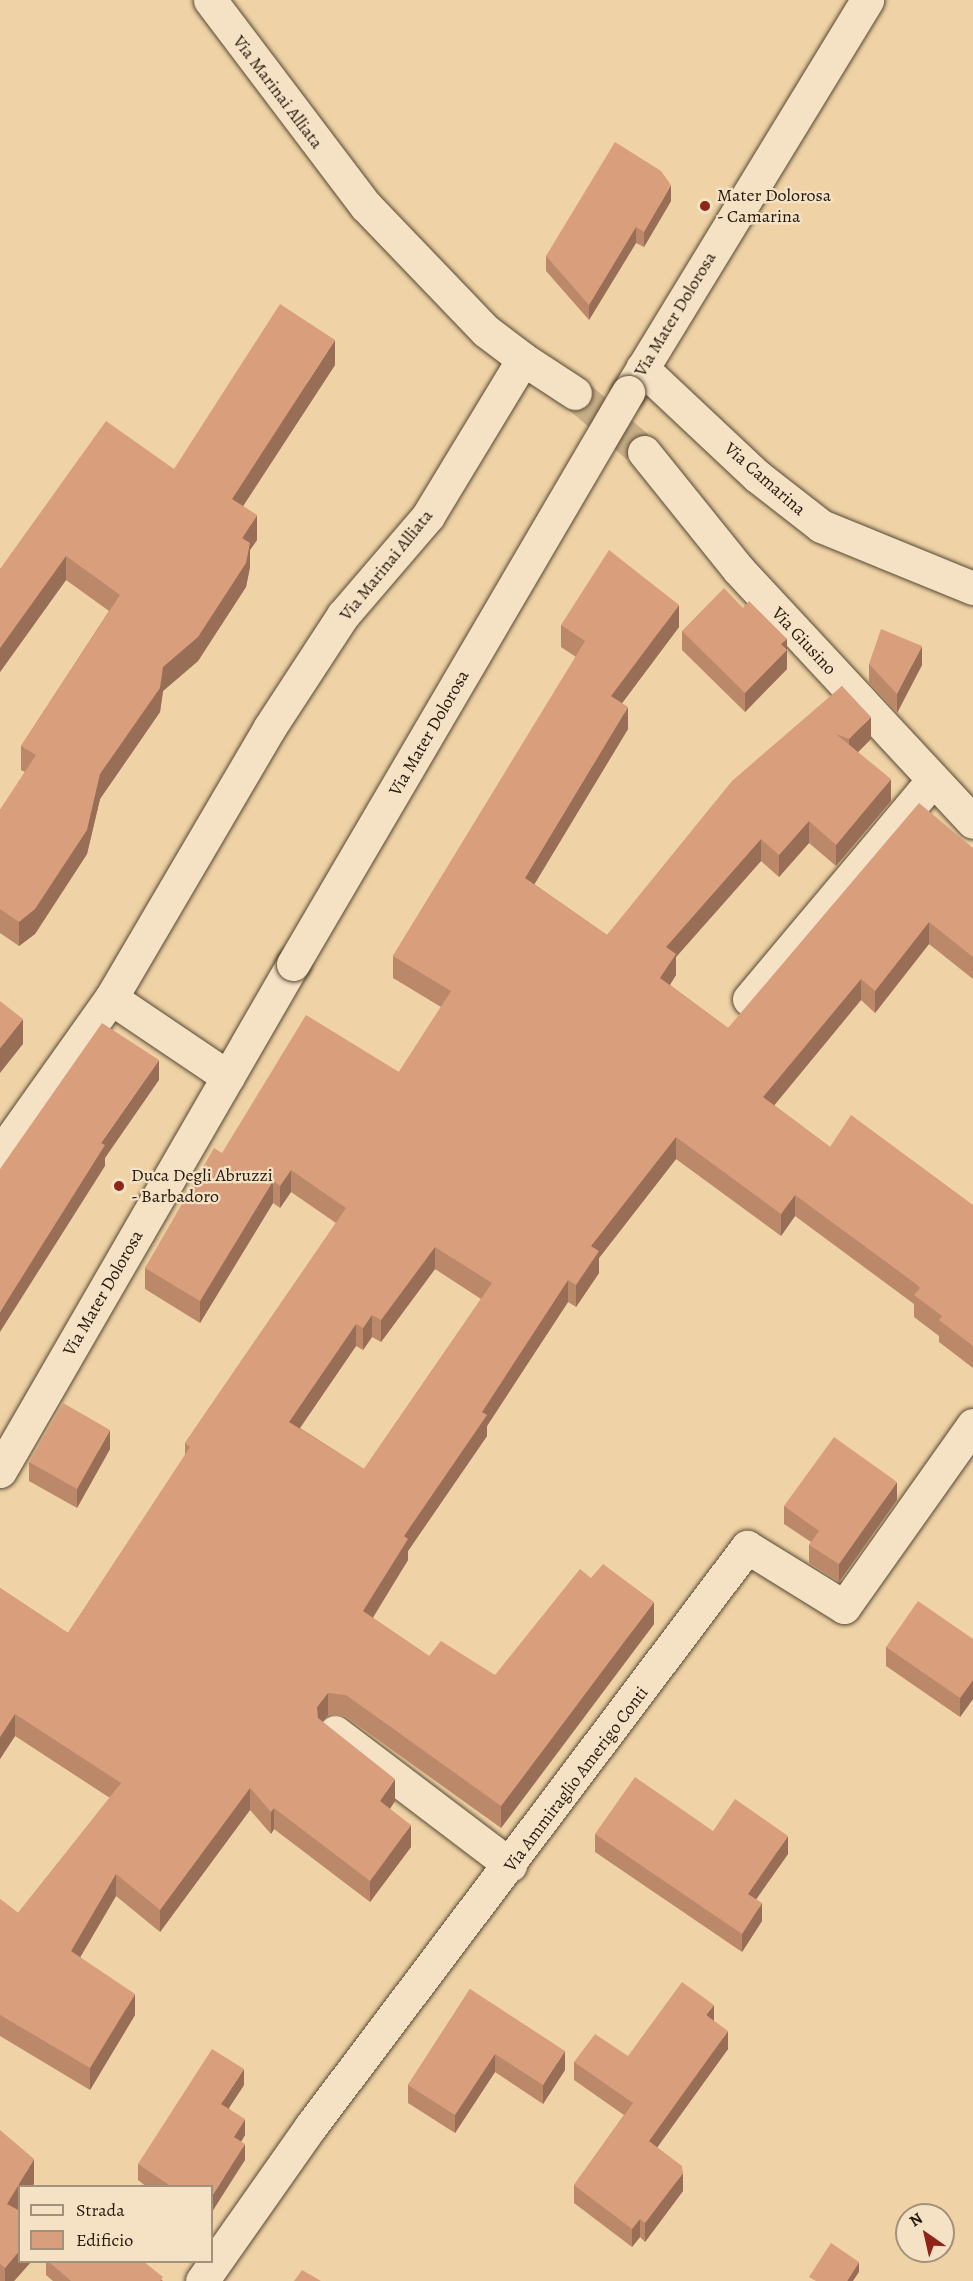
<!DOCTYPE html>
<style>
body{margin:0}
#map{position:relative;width:973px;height:2281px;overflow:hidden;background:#efd3a6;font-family:Alegreya,serif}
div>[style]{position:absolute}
.minor-tunnel>*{height:33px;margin-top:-16.5px;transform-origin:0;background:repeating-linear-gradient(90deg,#c7ae87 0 33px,transparent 0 49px)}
.roads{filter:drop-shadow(0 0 2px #584833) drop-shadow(0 0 2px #584833)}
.minor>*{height:33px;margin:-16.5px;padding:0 16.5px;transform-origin:16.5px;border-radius:16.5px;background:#f5e2c5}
.tertiary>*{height:33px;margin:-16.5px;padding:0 16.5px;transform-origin:16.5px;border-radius:16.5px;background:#f5e2c5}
.bridges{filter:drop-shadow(0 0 2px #584833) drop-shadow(0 0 2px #584833)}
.tertiary-bridge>*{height:33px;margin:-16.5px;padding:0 16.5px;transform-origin:16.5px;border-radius:16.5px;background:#f5e2c5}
.wall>*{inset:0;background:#bb886a}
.shaded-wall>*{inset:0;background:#986f56}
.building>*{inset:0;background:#d99e7b}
.dots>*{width:16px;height:16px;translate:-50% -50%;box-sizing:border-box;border:3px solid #f5e2c5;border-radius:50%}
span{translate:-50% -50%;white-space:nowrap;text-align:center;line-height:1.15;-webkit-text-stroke:4.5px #f5e2c5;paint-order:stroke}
.street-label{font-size:18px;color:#26190d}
.poi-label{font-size:18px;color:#26190d}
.left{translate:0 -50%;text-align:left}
.legend{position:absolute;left:18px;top:2185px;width:195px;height:78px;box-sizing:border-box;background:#f5e2c5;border:2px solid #a2927b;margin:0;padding:8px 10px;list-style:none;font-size:18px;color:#26190d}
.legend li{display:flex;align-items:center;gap:12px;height:30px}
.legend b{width:30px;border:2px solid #a2927b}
.north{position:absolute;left:895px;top:2203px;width:60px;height:60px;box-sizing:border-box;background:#f5e2c5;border:2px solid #a2927b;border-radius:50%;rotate:326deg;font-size:16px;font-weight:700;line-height:24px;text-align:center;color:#26190d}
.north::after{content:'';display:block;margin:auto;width:21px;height:27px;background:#8f2418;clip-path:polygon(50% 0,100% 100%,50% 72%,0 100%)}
</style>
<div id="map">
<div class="minor-tunnel">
<i style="left:575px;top:393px;width:91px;rotate:40.5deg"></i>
</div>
<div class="roads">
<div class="minor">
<i style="left:210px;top:0;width:258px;rotate:52.9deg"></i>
<i style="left:366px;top:206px;width:173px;rotate:46.2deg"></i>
<i style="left:486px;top:331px;width:46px;rotate:37.1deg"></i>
<i style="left:523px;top:359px;width:184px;rotate:121.2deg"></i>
<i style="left:428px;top:516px;width:130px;rotate:130.6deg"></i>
<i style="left:343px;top:615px;width:134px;rotate:123.1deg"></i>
<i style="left:270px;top:727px;width:314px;rotate:120.4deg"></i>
<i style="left:111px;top:998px;width:141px;rotate:34deg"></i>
<i style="left:523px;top:359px;width:62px;rotate:33.2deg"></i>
<i style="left:642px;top:368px;width:158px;rotate:43.2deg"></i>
<i style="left:757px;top:476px;width:81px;rotate:38deg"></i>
<i style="left:821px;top:526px;width:164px;rotate:22.2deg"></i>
<i style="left:644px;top:452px;width:150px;rotate:51.2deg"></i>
<i style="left:738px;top:569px;width:345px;rotate:47.1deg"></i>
<i style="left:749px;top:999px;width:285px;rotate:-50deg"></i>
<i style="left:0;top:1154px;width:191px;rotate:-54.6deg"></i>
<i style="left:335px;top:1732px;width:220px;rotate:37.2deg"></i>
<i style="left:202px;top:2281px;width:189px;rotate:-54.9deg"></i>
<i style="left:311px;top:2126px;width:725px;rotate:-53.02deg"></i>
<i style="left:747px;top:1547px;width:114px;rotate:31.7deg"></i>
<i style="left:844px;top:1607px;width:223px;rotate:-54.7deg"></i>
</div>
<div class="tertiary">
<i style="left:628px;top:392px;width:459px;rotate:-58.6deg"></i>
<i style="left:0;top:1471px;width:586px;rotate:-59.98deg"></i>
</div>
</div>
<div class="bridges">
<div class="tertiary-bridge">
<i style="left:293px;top:964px;width:663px;rotate:-59.64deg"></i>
</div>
</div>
<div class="wall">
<i style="clip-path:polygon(671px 201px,644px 247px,636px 243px,589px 320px,546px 271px,546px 256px)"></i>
<i style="clip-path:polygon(335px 365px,243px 506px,257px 540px,250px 550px,250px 567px,246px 587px,198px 661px,163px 691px,160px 712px,100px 799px,87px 854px,35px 934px,19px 946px,0 933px,0 810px,25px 772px,21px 770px,21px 746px,109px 611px,66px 580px,0 672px,0 569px,174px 469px)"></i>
<i style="clip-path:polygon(743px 608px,787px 639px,787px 669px,745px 712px,682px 650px,682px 631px)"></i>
<i style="clip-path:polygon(evenodd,561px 625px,679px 627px,622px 703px,628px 729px,534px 884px,607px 935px,842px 686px,871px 739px,858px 752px,891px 801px,836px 866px,809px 843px,779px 877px,761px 861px,676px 957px,676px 975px,670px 985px,728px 1028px,973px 848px,973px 979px,929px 944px,875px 1013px,861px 1000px,774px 1105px,830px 1147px,973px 1205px,973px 1368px,939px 1342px,939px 1336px,914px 1317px,914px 1304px,795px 1216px,781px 1236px,676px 1159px,599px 1258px,599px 1273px,576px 1307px,568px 1302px,487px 1426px,487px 1436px,408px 1551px,408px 1560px,373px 1618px,429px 1656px,495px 1675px,654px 1624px,501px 1828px,346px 1717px,328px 1715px,323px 1722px,395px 1801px,390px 1809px,411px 1847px,370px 1902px,274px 1829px,271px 1834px,250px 1810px,160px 1932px,116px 1896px,80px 1957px,135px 2015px,90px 2090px,0 2036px,0 1899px,18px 1913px,110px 1798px,15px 1736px,0 1759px,0 1588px,68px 1633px,185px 1456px,185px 1443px,336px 1223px,291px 1192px,280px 1208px,273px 1203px,200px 1323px,145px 1289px,145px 1268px,222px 1153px,399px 1072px,441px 1007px,393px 978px,393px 956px,576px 657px,561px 647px,561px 625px,435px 1269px,481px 1299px,364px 1469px,300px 1428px,356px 1346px,363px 1350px,372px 1337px,381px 1342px,435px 1269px)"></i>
<i style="clip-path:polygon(869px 664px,922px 665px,897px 713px,869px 683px)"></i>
<i style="clip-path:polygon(110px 1449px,77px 1508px,29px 1481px,29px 1462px)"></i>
<i style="clip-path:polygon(897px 1500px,839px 1582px,809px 1563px,809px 1545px,811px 1542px,784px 1524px,784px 1506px)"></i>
<i style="clip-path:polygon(973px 1639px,973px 1699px,960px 1717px,886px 1666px,886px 1647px)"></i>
<i style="clip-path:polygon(713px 1831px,788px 1854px,756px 1899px,762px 1921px,742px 1952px,595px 1852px,595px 1834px)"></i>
<i style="clip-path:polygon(470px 1989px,565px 2070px,543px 2104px,495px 2072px,455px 2133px,408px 2103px,408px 2085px)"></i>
<i style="clip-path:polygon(714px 2021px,728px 2049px,657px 2147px,683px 2191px,645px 2242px,640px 2237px,632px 2247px,574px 2203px,574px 2185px,624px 2115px,574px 2080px,574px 2062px,628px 2056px)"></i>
<i style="clip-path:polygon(244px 2085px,229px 2108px,245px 2135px,241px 2142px,245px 2160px,212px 2187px,147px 2187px,138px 2180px,138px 2164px)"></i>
<i style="clip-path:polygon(0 2130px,34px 2184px,20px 2187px,20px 2207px,18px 2210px,31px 2262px,14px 2281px,0 2281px)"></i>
<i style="clip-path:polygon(46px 2262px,144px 2262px,163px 2281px,53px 2281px,46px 2275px)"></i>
</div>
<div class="shaded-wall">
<i style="clip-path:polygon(671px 185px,671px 201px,644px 247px,644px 232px)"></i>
<i style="clip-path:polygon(636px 227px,636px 243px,589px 320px,589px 305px)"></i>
<i style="clip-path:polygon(335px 340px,335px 365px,232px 523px,232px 499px)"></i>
<i style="clip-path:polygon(257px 515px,257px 540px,250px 550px,250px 567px,246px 587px,198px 661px,163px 691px,160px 712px,100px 799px,87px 854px,35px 934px,19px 946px,19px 922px,100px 774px,163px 667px)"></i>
<i style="clip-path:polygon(66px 556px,66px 580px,0 672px,0 648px)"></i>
<i style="clip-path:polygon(679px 605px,679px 627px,611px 718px,611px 696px)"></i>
<i style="clip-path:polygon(787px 639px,787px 669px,745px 712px,745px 693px,781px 644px)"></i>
<i style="clip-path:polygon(922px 646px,922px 665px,897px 713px,897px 694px)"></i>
<i style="clip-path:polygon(628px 707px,628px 729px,525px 900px,525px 878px)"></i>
<i style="clip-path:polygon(871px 717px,871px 739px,849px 761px,849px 739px)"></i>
<i style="clip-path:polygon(891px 779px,891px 801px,836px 866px,836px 845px)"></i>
<i style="clip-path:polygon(809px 821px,809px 843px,779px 877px,779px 855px)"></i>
<i style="clip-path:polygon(761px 839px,761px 861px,676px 957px,676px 975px,660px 1000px,660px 978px,666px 947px)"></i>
<i style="clip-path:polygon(929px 922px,929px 944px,875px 1013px,875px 991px)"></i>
<i style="clip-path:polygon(861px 979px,861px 1000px,763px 1119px,763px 1097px)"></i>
<i style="clip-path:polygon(23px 1019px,23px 1044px,0 1073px,0 1048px)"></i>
<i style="clip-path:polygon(159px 1060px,159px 1080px,105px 1158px,105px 1166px,0 1332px,0 1312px,101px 1143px)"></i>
<i style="clip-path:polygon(676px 1137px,676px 1159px,599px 1258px,599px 1273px,576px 1307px,576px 1285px,591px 1246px)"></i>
<i style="clip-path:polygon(291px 1170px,291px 1192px,280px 1208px,280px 1186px)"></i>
<i style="clip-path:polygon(273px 1181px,273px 1203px,200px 1323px,200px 1301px)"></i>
<i style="clip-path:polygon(795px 1195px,795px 1216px,781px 1236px,781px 1214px)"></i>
<i style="clip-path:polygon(435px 1247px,435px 1269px,381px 1342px,381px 1320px)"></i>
<i style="clip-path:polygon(568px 1280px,568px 1302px,487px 1426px,487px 1436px,408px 1551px,408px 1560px,363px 1633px,363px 1611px,404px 1536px,482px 1412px)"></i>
<i style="clip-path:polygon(372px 1315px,372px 1337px,363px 1350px,363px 1328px)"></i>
<i style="clip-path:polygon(356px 1324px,356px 1346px,289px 1444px,289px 1422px)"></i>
<i style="clip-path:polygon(110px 1430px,110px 1449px,77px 1508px,77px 1489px)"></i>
<i style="clip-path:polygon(897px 1482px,897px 1500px,839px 1582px,839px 1564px)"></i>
<i style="clip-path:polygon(654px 1602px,654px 1624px,501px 1828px,501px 1806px)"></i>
<i style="clip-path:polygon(973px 1680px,973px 1699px,960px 1717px,960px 1698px)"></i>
<i style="clip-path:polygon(328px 1693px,328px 1715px,317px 1729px,317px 1707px)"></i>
<i style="clip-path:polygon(15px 1714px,15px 1736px,0 1759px,0 1737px)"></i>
<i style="clip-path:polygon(395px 1779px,395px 1801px,380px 1823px,380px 1801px)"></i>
<i style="clip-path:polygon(250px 1788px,250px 1810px,160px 1932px,160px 1910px)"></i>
<i style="clip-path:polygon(274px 1808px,274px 1829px,271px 1834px,271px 1812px)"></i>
<i style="clip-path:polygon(411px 1825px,411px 1847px,370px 1902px,370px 1881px)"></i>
<i style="clip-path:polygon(788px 1836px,788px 1854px,748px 1911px,748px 1894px)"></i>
<i style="clip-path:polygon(116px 1874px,116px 1896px,71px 1973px,71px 1951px)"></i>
<i style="clip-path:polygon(762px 1903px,762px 1921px,742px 1952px,742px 1934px)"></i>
<i style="clip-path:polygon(135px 1994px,135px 2015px,90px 2090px,90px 2068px)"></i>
<i style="clip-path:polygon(714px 2005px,714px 2023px,706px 2015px)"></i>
<i style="clip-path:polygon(728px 2031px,728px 2049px,649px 2159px,649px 2141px)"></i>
<i style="clip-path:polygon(565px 2051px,565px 2070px,543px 2104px,543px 2085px)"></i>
<i style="clip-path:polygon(495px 2054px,495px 2072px,455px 2133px,455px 2115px)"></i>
<i style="clip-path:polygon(244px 2069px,244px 2085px,221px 2120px,221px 2104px)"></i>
<i style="clip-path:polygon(245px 2119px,245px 2135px,234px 2153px,234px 2137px)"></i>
<i style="clip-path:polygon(245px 2144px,245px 2160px,212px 2212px,212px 2196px)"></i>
<i style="clip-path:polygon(34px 2159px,34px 2184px,32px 2187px,20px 2187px,20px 2207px,7px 2228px,7px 2204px)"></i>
<i style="clip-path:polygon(683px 2173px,683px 2191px,645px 2242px,645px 2223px)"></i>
<i style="clip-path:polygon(640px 2219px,640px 2237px,632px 2247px,632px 2229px)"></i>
<i style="clip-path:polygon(20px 2250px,20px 2262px,31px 2262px,14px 2281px,5px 2281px,5px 2268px)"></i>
<i style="clip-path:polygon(859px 2262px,859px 2272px,853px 2281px,847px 2281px)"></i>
</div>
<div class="building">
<i style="clip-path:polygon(615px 142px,661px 171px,671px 185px,644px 232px,636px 227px,589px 305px,546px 256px)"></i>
<i style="clip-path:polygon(280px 304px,335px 340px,232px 499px,257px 515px,242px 538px,250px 543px,246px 563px,198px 637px,163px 667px,160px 688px,100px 774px,87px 830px,35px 909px,19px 922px,0 909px,0 810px,36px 755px,21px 746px,120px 595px,66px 556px,0 648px,0 569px,106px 421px,174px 469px)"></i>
<i style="clip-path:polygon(evenodd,609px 550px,679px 605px,611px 696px,628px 707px,525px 878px,607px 935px,732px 781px,842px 686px,871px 717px,849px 739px,836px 734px,891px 779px,836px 845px,809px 821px,779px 855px,761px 839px,666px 947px,676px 954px,660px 978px,728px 1028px,919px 803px,973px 848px,973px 957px,929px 922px,875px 991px,861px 979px,763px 1097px,830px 1147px,851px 1115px,973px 1205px,973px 1346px,939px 1320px,942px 1316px,914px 1295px,920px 1288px,916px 1284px,795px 1195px,781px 1214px,676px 1137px,591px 1246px,599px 1251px,576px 1285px,568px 1280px,482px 1412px,487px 1415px,404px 1536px,408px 1539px,363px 1611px,429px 1656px,441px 1641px,495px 1675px,580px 1569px,591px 1578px,603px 1564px,654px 1602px,501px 1806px,346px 1695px,328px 1693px,317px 1707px,318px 1718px,395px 1779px,380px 1801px,411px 1825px,370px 1881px,274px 1808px,271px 1812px,250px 1788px,160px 1910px,116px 1874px,71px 1951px,135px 1994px,90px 2068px,0 2015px,0 1899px,18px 1913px,121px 1783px,15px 1714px,0 1737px,0 1588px,68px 1633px,190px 1447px,185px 1443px,346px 1208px,291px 1170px,280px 1186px,273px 1181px,200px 1301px,145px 1268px,214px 1148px,222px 1153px,306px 1015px,399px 1072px,451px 991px,393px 956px,585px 641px,561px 625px,609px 550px,435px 1247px,492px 1283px,364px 1469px,289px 1422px,356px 1324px,363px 1328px,372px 1315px,381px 1320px,435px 1247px)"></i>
<i style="clip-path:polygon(724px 588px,743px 608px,749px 601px,787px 639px,781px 644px,787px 650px,745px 693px,682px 631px)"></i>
<i style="clip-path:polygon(881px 629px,922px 646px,897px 694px,869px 664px)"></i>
<i style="clip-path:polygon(0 1001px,23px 1019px,0 1048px)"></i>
<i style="clip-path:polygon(102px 1023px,159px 1060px,101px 1143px,105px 1145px,0 1312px,0 1169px)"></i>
<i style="clip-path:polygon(63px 1403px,110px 1430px,77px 1489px,29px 1462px)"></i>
<i style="clip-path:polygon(834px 1437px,897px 1482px,839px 1564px,809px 1545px,819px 1531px,784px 1506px)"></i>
<i style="clip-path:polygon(918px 1601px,973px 1639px,973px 1680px,960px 1698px,886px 1647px)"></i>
<i style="clip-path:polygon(635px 1777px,713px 1831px,735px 1799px,788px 1836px,748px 1894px,762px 1903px,742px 1934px,595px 1834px)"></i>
<i style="clip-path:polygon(682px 1982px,714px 2005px,706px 2015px,728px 2031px,649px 2141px,682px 2166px,683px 2173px,645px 2223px,640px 2219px,632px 2229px,574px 2185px,633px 2103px,574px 2062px,595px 2034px,628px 2056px)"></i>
<i style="clip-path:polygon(470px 1989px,565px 2051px,543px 2085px,495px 2054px,455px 2115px,408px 2085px)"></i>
<i style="clip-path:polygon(212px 2049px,244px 2069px,221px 2104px,245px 2119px,234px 2137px,245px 2144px,212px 2196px,212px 2187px,172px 2187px,138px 2164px)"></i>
<i style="clip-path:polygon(0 2130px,34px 2159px,7px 2204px,20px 2211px,20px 2250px,5px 2268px,0 2264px)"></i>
<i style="clip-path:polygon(831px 2243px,859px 2262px,847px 2281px,816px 2281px,809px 2277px)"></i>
<i style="clip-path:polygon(49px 2262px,144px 2262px,163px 2277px,160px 2281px,71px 2281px)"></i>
<i style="clip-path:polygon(302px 2270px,321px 2281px,294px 2281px)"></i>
</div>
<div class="dots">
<i style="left:705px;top:206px;background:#8f2418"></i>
<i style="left:119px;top:1186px;background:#8f2418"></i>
</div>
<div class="street-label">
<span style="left:278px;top:92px;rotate:53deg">Via Marinai Alliata</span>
<span style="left:675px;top:314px;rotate:-59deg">Via Mater Dolorosa</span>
<span style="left:765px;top:479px;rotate:41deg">Via Camarina</span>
<span style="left:386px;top:565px;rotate:-51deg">Via Marinai Alliata</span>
<span style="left:804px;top:641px;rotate:47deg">Via Giusino</span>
<span style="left:429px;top:733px;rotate:-60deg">Via Mater Dolorosa</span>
<span style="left:103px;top:1293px;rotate:-60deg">Via Mater Dolorosa</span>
<span style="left:576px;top:1779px;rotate:-53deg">Via Ammiraglio Amerigo Conti</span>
</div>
<div class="poi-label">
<span class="left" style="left:717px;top:206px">Mater Dolorosa<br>- Camarina</span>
<span class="left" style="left:131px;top:1186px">Duca Degli Abruzzi<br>- Barbadoro</span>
</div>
<ul class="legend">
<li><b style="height:8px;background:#f5e2c5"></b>Strada</li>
<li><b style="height:16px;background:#d99e7b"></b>Edificio</li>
</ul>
<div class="north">N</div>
</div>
